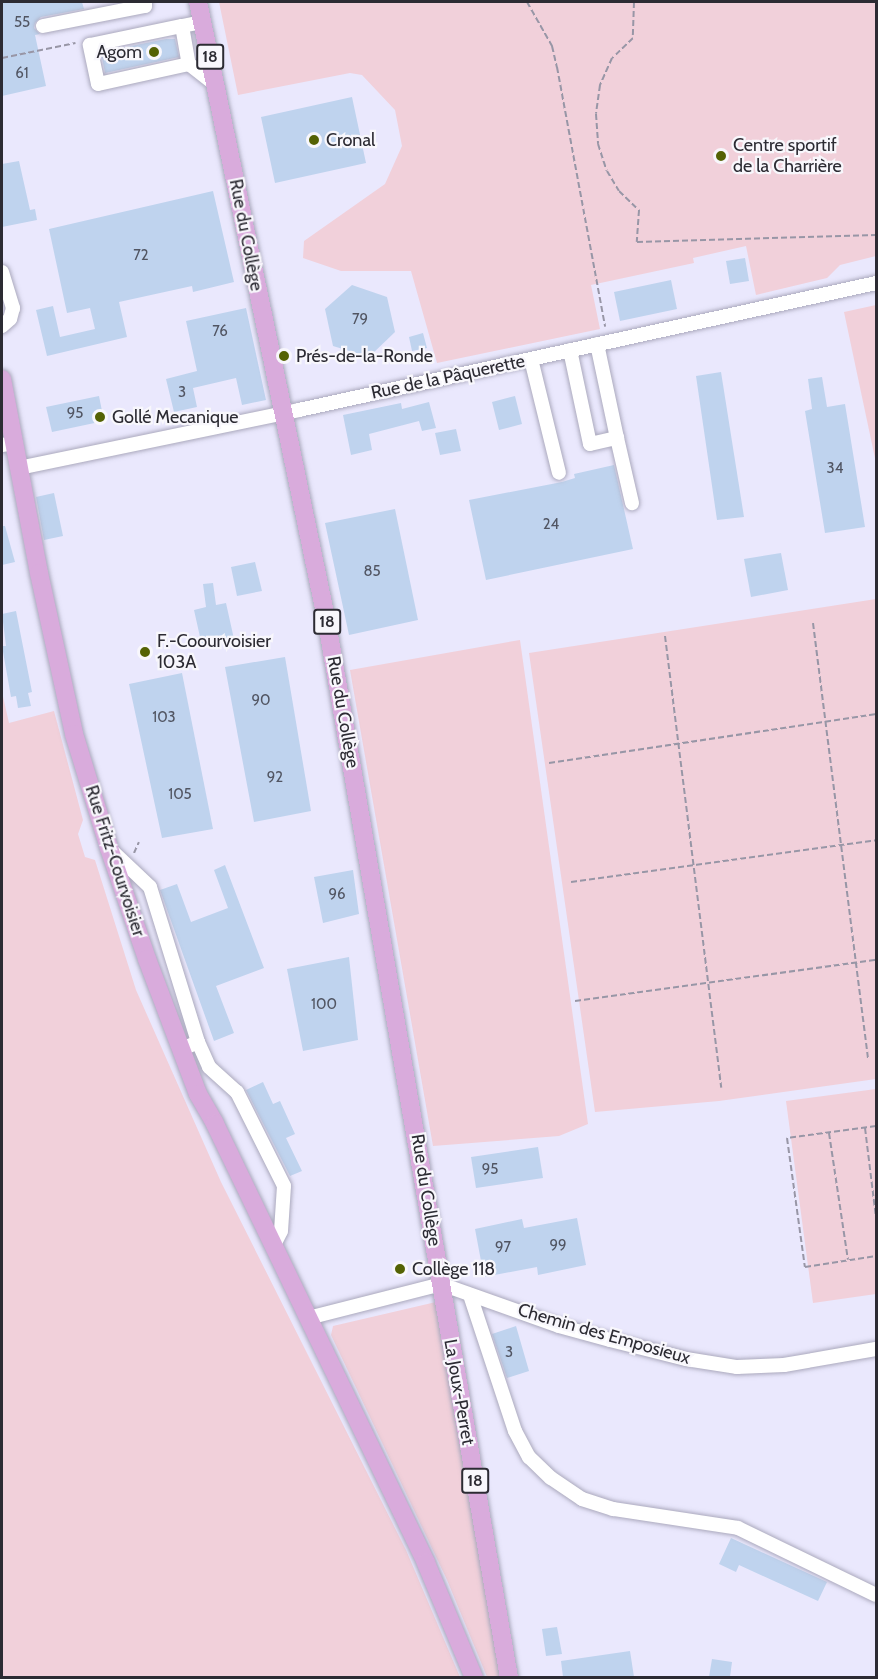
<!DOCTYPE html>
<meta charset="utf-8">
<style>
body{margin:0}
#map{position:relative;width:878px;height:1679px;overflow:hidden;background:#eae8fd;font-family:Cabin,sans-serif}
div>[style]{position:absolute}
.green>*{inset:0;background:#f1d0da}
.building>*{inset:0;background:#bfd3ee}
.path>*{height:2px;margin-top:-1px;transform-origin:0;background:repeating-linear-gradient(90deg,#9896a6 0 6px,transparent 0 9px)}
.roads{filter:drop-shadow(0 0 2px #aba9bd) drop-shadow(0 0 2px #aba9bd)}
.minor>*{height:14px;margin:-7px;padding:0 7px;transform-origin:7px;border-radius:7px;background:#fff}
.major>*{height:18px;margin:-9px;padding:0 9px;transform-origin:9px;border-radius:9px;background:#d9abdc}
.dots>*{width:16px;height:16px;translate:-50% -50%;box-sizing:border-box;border:3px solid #f8f7fc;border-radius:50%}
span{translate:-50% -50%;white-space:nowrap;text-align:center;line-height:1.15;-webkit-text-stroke:4.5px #f8f7fc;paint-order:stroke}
.number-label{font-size:15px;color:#515562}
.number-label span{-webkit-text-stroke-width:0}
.shield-label span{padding:2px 4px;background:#f8f7fc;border:2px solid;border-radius:4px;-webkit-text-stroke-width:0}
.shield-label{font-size:16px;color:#2c2b33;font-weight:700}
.poi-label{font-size:18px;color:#2c2b33}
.right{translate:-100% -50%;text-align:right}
.left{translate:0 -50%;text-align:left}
.street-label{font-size:18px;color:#2c2b33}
.frame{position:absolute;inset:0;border:3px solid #2c2b33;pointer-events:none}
</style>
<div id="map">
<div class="green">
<i style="clip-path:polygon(219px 2px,876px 2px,876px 256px,840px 265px,827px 278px,756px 295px,746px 246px,693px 258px,694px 263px,591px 285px,600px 329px,437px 363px,411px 271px,341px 271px,303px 258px,304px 241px,385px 184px,402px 146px,395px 110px,362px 75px,350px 73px,238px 95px)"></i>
<i style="clip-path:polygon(876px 305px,876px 463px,844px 312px)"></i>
<i style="clip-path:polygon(876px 599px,876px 1079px,719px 1101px,595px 1112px,529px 653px)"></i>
<i style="clip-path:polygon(520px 640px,588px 1124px,559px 1136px,433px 1146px,350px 670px)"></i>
<i style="clip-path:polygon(2px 692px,9px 723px,54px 711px,83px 820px,78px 834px,85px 857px,95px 860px,136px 990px,221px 1182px,406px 1550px,460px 1677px,2px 1677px)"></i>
<i style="clip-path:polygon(876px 1089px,876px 1294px,813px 1303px,786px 1101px)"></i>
<i style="clip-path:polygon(436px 1302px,500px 1677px,487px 1677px,447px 1580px,331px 1335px,333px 1326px)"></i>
</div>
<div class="building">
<i style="clip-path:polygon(2px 2px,82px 2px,84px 9px,41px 17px,35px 23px,34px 28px,40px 34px,35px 35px,46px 86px,2px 96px)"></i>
<i style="clip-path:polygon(166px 39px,175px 39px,179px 57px,105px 73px,101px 52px)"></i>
<i style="clip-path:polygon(352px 97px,366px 163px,275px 183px,261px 117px)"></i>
<i style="clip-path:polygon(19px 161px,30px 210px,35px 209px,37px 220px,2px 227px,2px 164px)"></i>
<i style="clip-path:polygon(213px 191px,234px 282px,193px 292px,192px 286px,119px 302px,127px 337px,47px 356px,36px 310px,53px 306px,60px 337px,95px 329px,90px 308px,67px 313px,49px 229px)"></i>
<i style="clip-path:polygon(745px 258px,749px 281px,730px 284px,726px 261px)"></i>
<i style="clip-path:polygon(671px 280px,677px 309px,620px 321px,614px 292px)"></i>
<i style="clip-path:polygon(352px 285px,387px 297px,395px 332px,369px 357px,333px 346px,325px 309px)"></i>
<i style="clip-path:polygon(246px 308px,266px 400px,242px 405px,236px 378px,193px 388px,197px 407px,174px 412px,166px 379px,197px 371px,186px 321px)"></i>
<i style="clip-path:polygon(423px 333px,427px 348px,412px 351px,409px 337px)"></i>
<i style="clip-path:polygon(721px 372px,744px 517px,717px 520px,696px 376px)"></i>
<i style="clip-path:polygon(822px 377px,827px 407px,845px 404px,865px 527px,825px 533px,805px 411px,812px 409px,808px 379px)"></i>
<i style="clip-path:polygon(99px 396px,104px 421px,52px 432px,46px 407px)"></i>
<i style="clip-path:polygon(515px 396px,522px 424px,499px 430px,492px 402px)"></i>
<i style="clip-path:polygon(429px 402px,436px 428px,422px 431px,419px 421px,369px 434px,372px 450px,351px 455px,343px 415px,401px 403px,402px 409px)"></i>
<i style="clip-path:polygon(456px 429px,461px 451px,440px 455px,435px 433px)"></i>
<i style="clip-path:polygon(614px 465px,633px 549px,486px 580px,469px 500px,562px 482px,575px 478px,574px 474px)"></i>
<i style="clip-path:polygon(54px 493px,63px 536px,44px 540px,36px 497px)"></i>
<i style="clip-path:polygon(395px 509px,418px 620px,349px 635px,325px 523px)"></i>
<i style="clip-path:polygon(2px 526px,5px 526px,15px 562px,2px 565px)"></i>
<i style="clip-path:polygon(781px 553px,788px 590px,751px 597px,744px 559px)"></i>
<i style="clip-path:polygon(255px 562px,262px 591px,237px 596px,231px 567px)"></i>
<i style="clip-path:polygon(213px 583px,216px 605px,226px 603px,234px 639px,202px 646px,194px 610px,206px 607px,203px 584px)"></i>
<i style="clip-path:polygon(16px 611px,32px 692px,28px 693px,31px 706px,18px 708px,16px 696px,11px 697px,2px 646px,6px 646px,2px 614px)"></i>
<i style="clip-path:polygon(285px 657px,311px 811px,254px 822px,225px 667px)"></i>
<i style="clip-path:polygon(182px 673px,213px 829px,162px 838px,129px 684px)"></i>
<i style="clip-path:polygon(225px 865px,264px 968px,216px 986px,234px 1033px,214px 1041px,160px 890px,177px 884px,191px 922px,228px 908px,214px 870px)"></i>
<i style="clip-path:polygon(353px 870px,359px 914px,323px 923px,314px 877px)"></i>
<i style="clip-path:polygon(349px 957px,358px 1040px,303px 1051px,287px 969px)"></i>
<i style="clip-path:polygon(263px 1082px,273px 1104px,280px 1101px,295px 1134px,286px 1138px,302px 1171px,290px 1176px,246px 1090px)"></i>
<i style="clip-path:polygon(538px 1147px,543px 1178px,476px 1188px,471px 1157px)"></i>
<i style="clip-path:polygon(577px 1218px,586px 1265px,538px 1275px,537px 1267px,484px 1277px,475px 1229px,522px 1219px,524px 1228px)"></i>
<i style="clip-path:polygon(516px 1326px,529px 1371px,507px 1378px,492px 1334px)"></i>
<i style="clip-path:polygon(731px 1538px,827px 1582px,818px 1601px,739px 1565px,736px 1572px,719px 1564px)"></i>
<i style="clip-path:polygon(557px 1627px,562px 1654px,546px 1656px,542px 1629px)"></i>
<i style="clip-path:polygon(630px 1651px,634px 1677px,563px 1677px,561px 1661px)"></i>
<i style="clip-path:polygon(712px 1659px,732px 1662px,730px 1677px,709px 1677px)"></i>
</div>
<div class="path">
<i style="left:527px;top:2px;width:51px;rotate:60.4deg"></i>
<i style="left:552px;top:46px;width:22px;rotate:77deg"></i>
<i style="left:557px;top:67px;width:264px;rotate:79.5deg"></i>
<i style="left:634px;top:2px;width:36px;rotate:92deg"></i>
<i style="left:633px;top:38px;width:29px;rotate:136deg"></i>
<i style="left:612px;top:58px;width:30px;rotate:114deg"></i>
<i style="left:600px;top:85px;width:29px;rotate:98deg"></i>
<i style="left:596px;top:114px;width:30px;rotate:86deg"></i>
<i style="left:598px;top:144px;width:28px;rotate:72deg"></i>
<i style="left:607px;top:171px;width:23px;rotate:59deg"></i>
<i style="left:619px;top:191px;width:28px;rotate:44deg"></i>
<i style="left:639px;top:210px;width:32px;rotate:94deg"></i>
<i style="left:637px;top:242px;width:239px;rotate:-1.7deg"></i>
<i style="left:2px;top:58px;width:75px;rotate:-11.6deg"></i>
<i style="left:813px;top:623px;width:440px;rotate:82.8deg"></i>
<i style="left:665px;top:636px;width:455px;rotate:82.9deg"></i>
<i style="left:549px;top:763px;width:331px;rotate:-8.5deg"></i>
<i style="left:134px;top:853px;width:12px;rotate:-66deg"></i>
<i style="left:571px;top:882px;width:308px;rotate:-7.8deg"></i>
<i style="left:575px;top:1001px;width:304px;rotate:-7.8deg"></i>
<i style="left:876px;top:1126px;width:90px;rotate:172.3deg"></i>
<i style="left:787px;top:1138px;width:130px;rotate:82.1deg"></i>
<i style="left:805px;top:1267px;width:72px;rotate:-8.8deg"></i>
<i style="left:865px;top:1128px;width:90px;rotate:83deg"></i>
<i style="left:829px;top:1133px;width:128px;rotate:81.5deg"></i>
</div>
<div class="roads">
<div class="minor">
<i style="left:43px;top:26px;width:104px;rotate:-11.1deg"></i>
<i style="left:145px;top:6px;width:4px;rotate:-90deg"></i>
<i style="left:182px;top:26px;width:39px;rotate:80deg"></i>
<i style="left:189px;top:64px;width:93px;rotate:167.6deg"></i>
<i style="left:98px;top:84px;width:40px;rotate:-102deg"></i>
<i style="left:90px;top:45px;width:94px;rotate:-11.7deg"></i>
<i style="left:182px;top:26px;width:20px;rotate:-11deg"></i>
<i style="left:189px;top:64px;width:34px;rotate:38deg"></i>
<i style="left:2px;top:272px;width:38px;rotate:73deg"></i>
<i style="left:13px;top:308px;width:11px;rotate:105deg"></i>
<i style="left:10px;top:319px;width:11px;rotate:139deg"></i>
<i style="left:570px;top:350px;width:96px;rotate:78deg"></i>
<i style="left:590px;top:444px;width:28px;rotate:-13deg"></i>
<i style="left:617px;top:438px;width:96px;rotate:-102deg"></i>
<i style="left:531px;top:359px;width:117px;rotate:76.2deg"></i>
<i style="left:617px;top:438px;width:67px;rotate:77deg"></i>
<i style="left:2px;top:445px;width:12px;rotate:-9deg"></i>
<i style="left:19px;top:468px;width:286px;rotate:-11.7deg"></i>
<i style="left:299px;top:410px;width:591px;rotate:-12.41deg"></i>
<i style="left:110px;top:849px;width:55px;rotate:43.5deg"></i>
<i style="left:150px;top:887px;width:162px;rotate:72.8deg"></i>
<i style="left:198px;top:1042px;width:17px;rotate:156deg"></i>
<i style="left:198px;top:1042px;width:27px;rotate:66deg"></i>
<i style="left:209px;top:1067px;width:38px;rotate:42deg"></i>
<i style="left:237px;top:1092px;width:105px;rotate:63.4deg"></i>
<i style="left:284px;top:1186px;width:45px;rotate:93.8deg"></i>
<i style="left:281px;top:1231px;width:18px;rotate:117deg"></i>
<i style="left:470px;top:1295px;width:143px;rotate:71.7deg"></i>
<i style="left:515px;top:1431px;width:30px;rotate:62deg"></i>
<i style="left:529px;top:1457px;width:30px;rotate:44deg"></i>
<i style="left:551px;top:1478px;width:37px;rotate:34deg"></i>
<i style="left:582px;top:1499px;width:33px;rotate:18deg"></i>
<i style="left:613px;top:1509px;width:126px;rotate:8.6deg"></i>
<i style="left:738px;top:1528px;width:153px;rotate:25.9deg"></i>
<i style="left:308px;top:1318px;width:137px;rotate:-14.3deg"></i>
<i style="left:441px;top:1284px;width:125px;rotate:19.6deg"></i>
<i style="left:559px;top:1326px;width:53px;rotate:15.4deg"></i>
<i style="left:610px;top:1340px;width:78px;rotate:14deg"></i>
<i style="left:686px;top:1359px;width:52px;rotate:8.9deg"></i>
<i style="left:737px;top:1367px;width:47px;rotate:-2.4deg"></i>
<i style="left:784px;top:1365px;width:93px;rotate:-9.9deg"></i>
</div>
<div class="major">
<i style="left:198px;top:2px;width:634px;rotate:78.26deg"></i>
<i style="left:327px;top:623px;width:1071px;rotate:80.21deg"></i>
<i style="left:2px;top:379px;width:197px;rotate:79.2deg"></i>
<i style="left:39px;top:573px;width:165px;rotate:77.7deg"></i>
<i style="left:74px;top:734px;width:119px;rotate:72.9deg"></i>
<i style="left:109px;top:848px;width:117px;rotate:71.1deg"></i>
<i style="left:147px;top:959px;width:144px;rotate:69.3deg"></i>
<i style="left:198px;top:1094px;width:34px;rotate:60deg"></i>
<i style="left:215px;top:1124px;width:487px;rotate:64.3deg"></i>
<i style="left:426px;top:1563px;width:125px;rotate:67.3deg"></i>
</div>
</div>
<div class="dots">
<i style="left:154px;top:52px;background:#546204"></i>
<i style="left:314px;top:140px;background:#546204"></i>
<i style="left:721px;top:156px;background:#546204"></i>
<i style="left:284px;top:356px;background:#546204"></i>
<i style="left:100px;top:417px;background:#546204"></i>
<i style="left:145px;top:652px;background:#546204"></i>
<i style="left:400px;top:1269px;background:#546204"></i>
</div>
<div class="number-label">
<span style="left:22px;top:23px">55</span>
<span style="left:22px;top:74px">61</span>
<span style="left:141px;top:256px">72</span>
<span style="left:360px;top:320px">79</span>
<span style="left:220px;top:332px">76</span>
<span style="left:182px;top:393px">3</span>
<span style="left:75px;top:414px">95</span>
<span style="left:835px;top:469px">34</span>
<span style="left:551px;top:525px">24</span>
<span style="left:372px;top:572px">85</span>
<span style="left:261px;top:701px">90</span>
<span style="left:164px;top:718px">103</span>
<span style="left:275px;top:778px">92</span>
<span style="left:180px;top:795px">105</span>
<span style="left:337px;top:895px">96</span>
<span style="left:324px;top:1005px">100</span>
<span style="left:490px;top:1170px">95</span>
<span style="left:558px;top:1246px">99</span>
<span style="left:503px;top:1248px">97</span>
<span style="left:509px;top:1353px">3</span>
</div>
<div class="shield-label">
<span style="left:210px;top:57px">18</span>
<span style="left:327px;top:622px">18</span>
<span style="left:475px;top:1481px">18</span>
</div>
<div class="poi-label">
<span class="right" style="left:142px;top:52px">Agom</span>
<span class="left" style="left:326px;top:140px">Cronal</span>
<span class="left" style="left:733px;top:156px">Centre sportif<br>de la Charrière</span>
<span class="left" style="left:296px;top:356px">Prés-de-la-Ronde</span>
<span class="left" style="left:112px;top:417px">Gollé Mecanique</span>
<span class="left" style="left:157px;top:652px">F.-Coourvoisier<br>103A</span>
<span class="left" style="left:412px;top:1269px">Collège 118</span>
</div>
<div class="street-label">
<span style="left:246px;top:235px;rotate:79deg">Rue du Collège</span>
<span style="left:448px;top:377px;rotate:-12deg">Rue de la Pâquerette</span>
<span style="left:343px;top:712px;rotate:80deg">Rue du Collège</span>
<span style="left:115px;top:861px;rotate:72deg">Rue Fritz-Courvoisier</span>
<span style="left:426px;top:1190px;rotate:81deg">Rue du Collège</span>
<span style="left:604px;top:1334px;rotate:16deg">Chemin des Emposieux</span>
<span style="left:459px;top:1392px;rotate:80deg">La Joux-Perret</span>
</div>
<div class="frame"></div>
</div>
